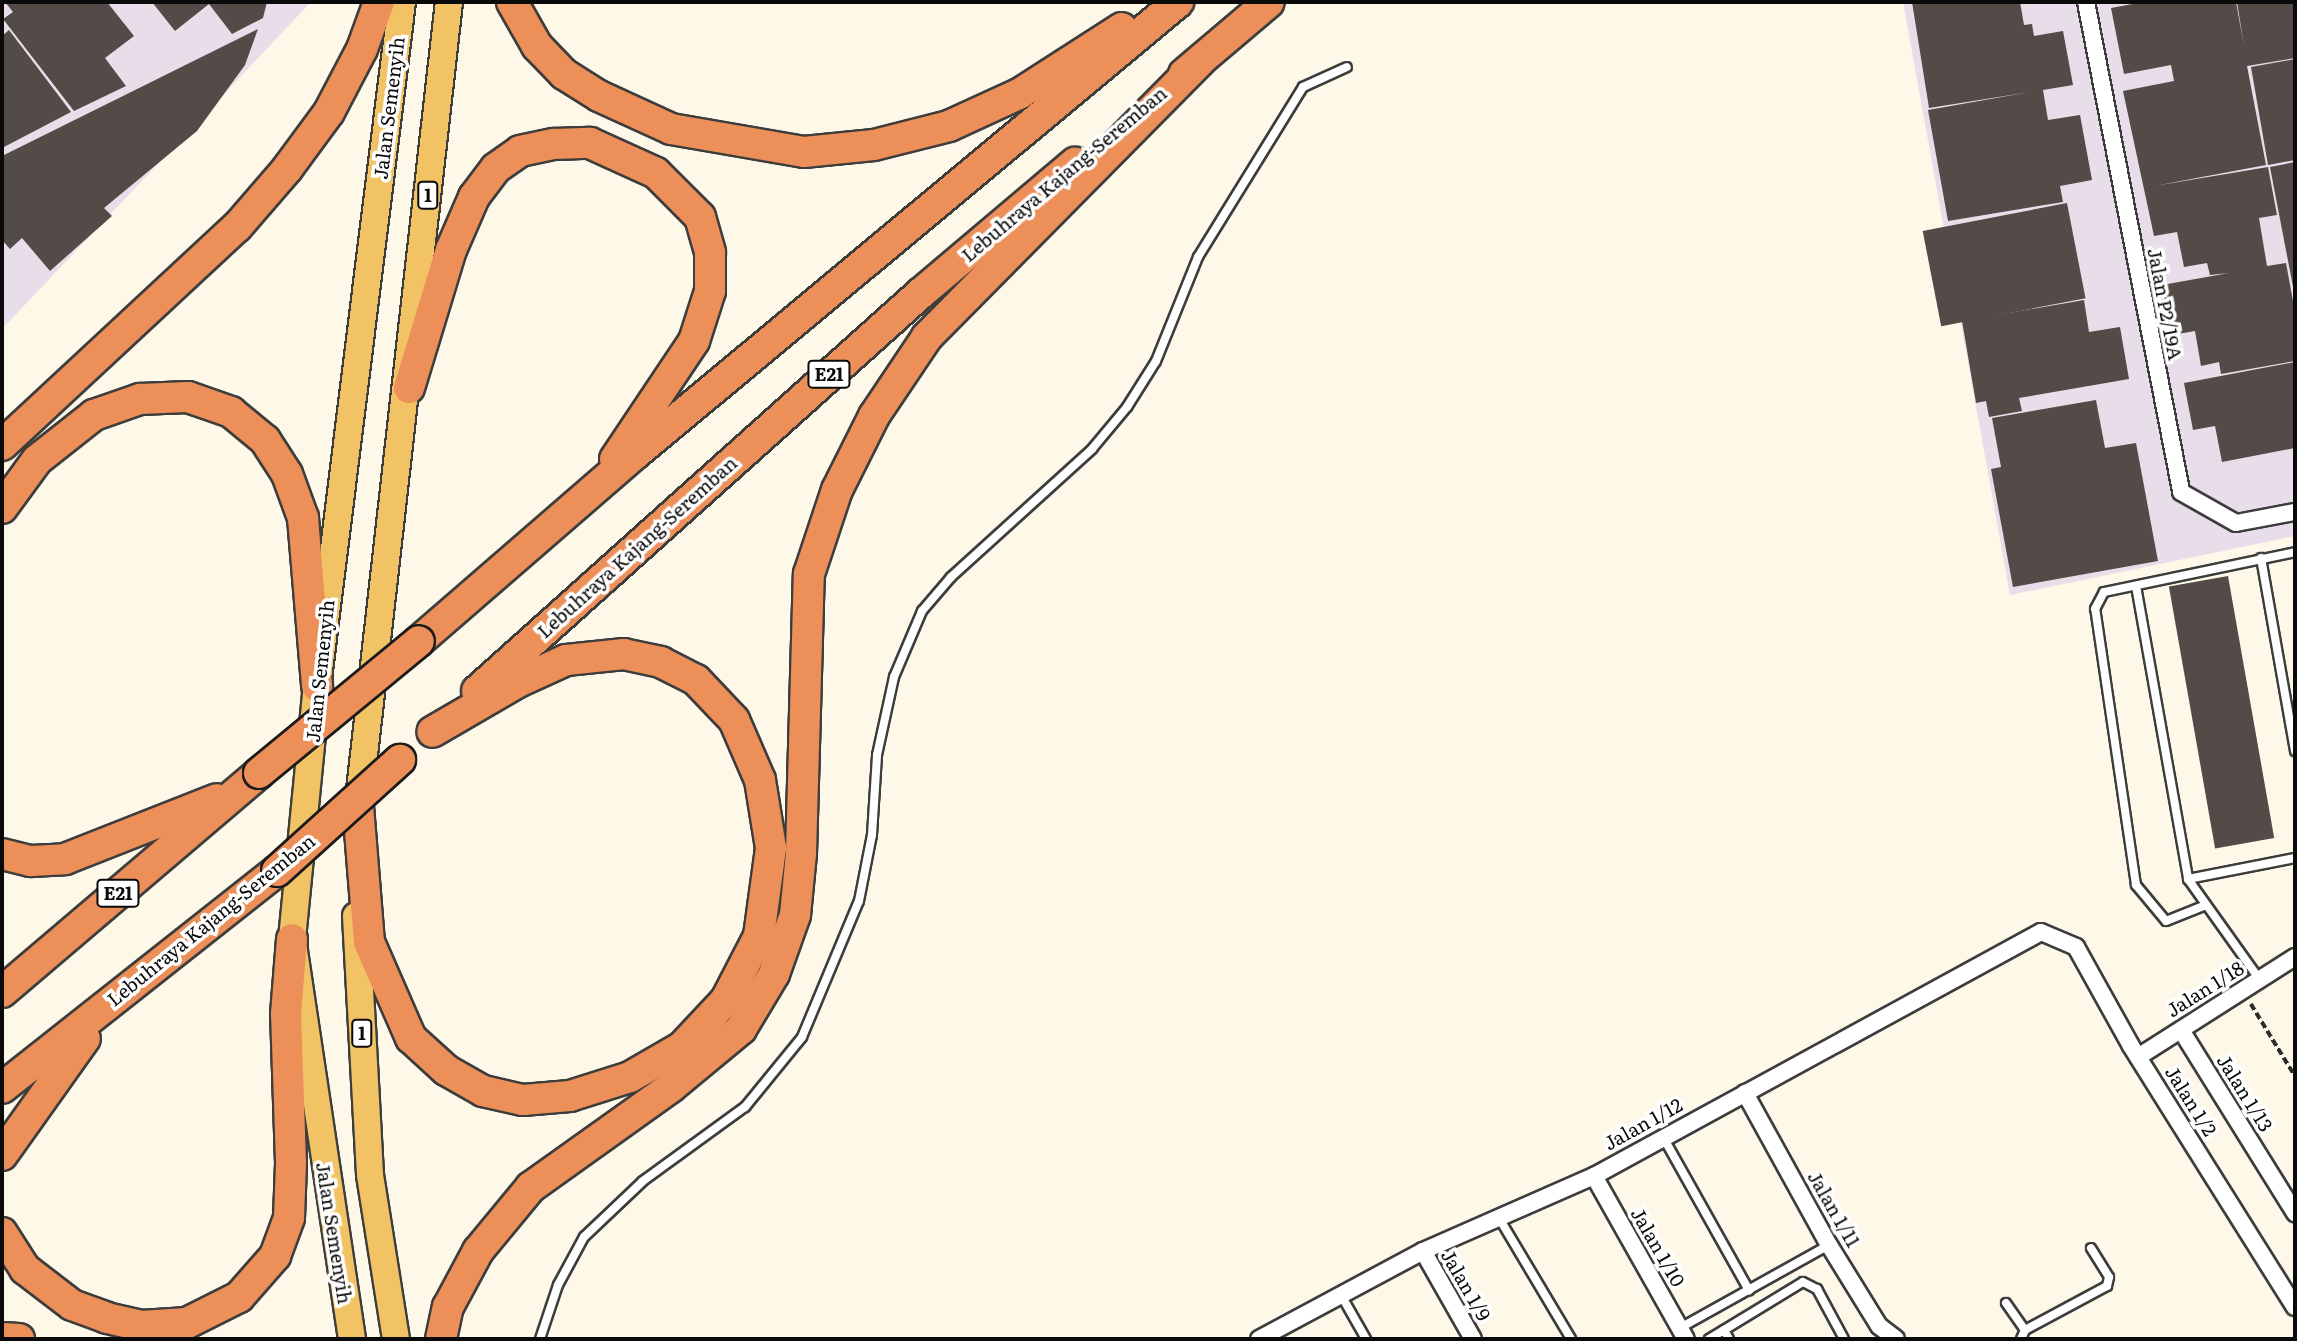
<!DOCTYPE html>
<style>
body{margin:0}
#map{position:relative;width:2297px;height:1341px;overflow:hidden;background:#fef8e9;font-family:Literata,serif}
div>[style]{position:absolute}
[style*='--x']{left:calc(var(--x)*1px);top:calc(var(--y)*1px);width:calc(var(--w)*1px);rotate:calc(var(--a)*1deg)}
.industrial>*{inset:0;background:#e7dee9}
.building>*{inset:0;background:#524b47;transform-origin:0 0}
.path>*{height:3.5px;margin-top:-1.75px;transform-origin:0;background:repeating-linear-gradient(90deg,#2c2c2c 0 7px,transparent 0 10.5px)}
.roads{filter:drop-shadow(2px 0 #3d3d3d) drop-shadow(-2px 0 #3d3d3d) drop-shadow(0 2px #3d3d3d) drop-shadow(0 -2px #3d3d3d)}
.service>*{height:8px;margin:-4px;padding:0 4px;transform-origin:4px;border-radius:4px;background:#fff}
.minor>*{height:16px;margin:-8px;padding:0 8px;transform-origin:8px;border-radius:8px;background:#fff}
.primary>*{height:26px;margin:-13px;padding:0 13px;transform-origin:13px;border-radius:13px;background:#f1c365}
.motorway>*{height:30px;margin:-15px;padding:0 15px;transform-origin:15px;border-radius:15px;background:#ed8f58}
.bridges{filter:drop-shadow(2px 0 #1b1b1b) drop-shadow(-2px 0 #1b1b1b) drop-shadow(0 2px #1b1b1b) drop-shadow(0 -2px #1b1b1b)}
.motorway-bridge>*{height:30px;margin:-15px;padding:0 15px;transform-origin:15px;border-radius:15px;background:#ed8f58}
span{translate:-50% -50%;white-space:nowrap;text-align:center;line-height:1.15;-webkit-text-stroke:7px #fff;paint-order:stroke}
.shield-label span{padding:2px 5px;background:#fff;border:2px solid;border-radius:5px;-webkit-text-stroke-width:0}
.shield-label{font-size:18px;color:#0a0a0a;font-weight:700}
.street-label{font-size:19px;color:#0a0a0a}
.frame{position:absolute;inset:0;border:4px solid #0a0a0a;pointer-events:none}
</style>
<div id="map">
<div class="industrial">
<div style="clip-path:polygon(2px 2px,311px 2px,2px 329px)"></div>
<div style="clip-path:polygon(1903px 2px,2295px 2px,2295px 536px,2010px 595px)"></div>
</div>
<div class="building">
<div style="clip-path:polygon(5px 2px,107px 2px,134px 36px,105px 58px,126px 86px,74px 111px,3px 19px,13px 12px)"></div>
<div style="clip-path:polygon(152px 2px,267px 2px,263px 18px,232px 34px,209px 4px,175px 31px)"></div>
<div style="clip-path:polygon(1912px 2px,2020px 2px,2024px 25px,2032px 24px,2034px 36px,2063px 31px,2073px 85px,2043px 90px,2048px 120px,2080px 115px,2092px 180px,2060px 186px,2063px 202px,1948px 221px,1928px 110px,2030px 92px,1929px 108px)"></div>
<div style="clip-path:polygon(2143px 2px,2236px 2px,2244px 46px,2237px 2px,2295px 2px,2295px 58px,2247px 66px,2266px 165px,2154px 186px,2268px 167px,2277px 215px,2259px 218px,2267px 266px,2286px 263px,2295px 312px,2295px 361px,2221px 374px,2219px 362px,2201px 366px,2195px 331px,2172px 335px,2162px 285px,2229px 273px,2210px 275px,2207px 263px,2184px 267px,2177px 232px,2154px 236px,2123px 91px,2174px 81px,2171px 65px,2124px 74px,2111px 8px)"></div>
<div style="clip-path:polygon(258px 29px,245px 65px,197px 131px,104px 208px,112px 216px,50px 271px,22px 238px,10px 249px,2px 240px,2px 156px)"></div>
<div style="clip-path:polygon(9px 30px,71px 112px,4px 147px,2px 36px)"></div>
<div style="clip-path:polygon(2295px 59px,2295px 160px,2268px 165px,2251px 67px)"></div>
<div style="clip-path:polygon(2295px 162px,2295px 292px,2294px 292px,2270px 167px)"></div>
<div style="left:2067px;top:203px;width:97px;height:147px;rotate:79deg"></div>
<div style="clip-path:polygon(2084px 300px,2089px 332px,2120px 327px,2129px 379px,2019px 398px,2022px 411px,1989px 417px,1986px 401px,1976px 403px,1962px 321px)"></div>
<div style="clip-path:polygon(2295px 362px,2295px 448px,2222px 462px,2215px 426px,2193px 430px,2184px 383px)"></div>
<div style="clip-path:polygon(2096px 400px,2105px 448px,2136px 443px,2158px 561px,2013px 587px,1991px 469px,2001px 467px,1992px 418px)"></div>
<div style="left:2228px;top:576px;width:266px;height:60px;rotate:80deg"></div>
</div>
<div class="path">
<div style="--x:2251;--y:1004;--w:84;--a:58.6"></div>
</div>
<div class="roads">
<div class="service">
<div style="--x:2261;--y:558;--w:196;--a:80"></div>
<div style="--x:2136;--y:586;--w:298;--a:79.9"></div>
<div style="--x:2188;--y:879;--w:124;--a:54.5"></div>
<div style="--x:2188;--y:879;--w:109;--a:-11.1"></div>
<div style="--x:2206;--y:905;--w:43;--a:158.2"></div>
<div style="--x:2166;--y:921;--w:47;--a:-129.8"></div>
<div style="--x:2136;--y:885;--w:279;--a:-98.4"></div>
<div style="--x:2095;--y:609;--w:19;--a:-62"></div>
<div style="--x:2104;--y:592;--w:195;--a:-11.8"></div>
<div style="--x:1663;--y:1137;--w:176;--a:60.7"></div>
<div style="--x:1499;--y:1218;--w:141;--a:59.2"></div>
<div style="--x:1341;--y:1295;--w:51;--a:60.4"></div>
<div style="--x:2006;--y:1303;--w:33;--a:55"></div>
<div style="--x:1680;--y:1328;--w:171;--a:-29.1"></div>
<div style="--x:540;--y:1339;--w:57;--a:-71.6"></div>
<div style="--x:558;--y:1285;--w:55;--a:-61.6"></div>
<div style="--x:584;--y:1237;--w:81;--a:-43.5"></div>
<div style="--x:643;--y:1181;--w:126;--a:-36"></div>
<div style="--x:745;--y:1107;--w:90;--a:-50.8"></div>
<div style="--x:802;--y:1037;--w:147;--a:-67.3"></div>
<div style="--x:859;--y:901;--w:67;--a:-78.9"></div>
<div style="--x:872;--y:835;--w:80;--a:-86.4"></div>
<div style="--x:877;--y:755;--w:80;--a:-77.7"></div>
<div style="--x:894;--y:677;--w:72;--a:-67"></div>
<div style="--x:922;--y:611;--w:45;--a:-49.5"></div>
<div style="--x:951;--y:577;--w:190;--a:-42.2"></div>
<div style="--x:1092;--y:449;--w:55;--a:-50.2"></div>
<div style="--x:1127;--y:407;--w:54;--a:-57.8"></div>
<div style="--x:1156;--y:361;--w:112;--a:-68"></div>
<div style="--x:1198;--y:257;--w:200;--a:-58.3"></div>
<div style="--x:1303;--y:87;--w:48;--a:-24.4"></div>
<div style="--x:1709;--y:1339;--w:17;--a:-31"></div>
<div style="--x:1729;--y:1339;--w:10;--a:-119"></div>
<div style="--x:1724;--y:1330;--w:92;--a:-31.3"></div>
<div style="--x:1803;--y:1282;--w:16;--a:27"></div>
<div style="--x:1817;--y:1289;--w:57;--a:61.6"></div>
<div style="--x:2021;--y:1339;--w:10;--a:-66"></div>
<div style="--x:2025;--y:1330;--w:93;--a:-28.2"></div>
<div style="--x:2107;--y:1286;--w:9;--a:-77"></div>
<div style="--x:2109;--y:1277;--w:34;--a:-122"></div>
</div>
<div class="minor">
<div style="--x:2086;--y:2;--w:499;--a:79"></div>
<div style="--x:2181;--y:492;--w:63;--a:29.4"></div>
<div style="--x:2236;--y:523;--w:60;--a:-10.6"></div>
<div style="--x:2181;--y:1030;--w:216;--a:58.1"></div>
<div style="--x:2138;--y:1057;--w:186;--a:-32.5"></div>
<div style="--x:1745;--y:1093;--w:174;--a:61.1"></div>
<div style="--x:1829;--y:1245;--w:95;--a:58.3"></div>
<div style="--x:1879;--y:1326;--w:21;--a:37"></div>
<div style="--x:1594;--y:1176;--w:187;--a:60.6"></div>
<div style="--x:1423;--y:1251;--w:101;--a:60.4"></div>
<div style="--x:1259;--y:1339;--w:186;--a:-28.2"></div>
<div style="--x:1423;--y:1251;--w:187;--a:-23.7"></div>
<div style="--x:1594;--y:1176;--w:509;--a:-28.63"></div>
<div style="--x:2041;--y:932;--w:38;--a:23"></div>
<div style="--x:2076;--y:947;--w:113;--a:60.9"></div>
<div style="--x:2131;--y:1046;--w:308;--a:57.9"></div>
</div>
<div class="primary">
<div style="--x:358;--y:808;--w:811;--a:-83.56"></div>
<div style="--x:356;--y:916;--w:259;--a:86.9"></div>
<div style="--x:370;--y:1175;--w:166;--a:81"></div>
<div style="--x:352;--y:1339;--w:404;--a:-98.5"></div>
<div style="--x:292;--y:939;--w:254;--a:-84.4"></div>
<div style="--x:317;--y:686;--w:689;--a:-82.92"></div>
</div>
<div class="motorway">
<div style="--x:512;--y:2;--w:51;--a:60.4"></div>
<div style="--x:537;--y:46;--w:39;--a:46"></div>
<div style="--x:564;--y:74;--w:41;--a:32.2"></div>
<div style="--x:599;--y:96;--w:79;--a:24.6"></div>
<div style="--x:671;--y:129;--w:135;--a:9.8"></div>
<div style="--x:804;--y:152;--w:70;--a:-5.7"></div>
<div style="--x:874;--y:145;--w:77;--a:-14.2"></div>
<div style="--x:949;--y:126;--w:77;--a:-24.6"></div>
<div style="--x:1019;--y:94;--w:122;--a:-32.7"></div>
<div style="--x:1184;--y:74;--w:111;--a:-40.3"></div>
<div style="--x:409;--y:388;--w:144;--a:-73.1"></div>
<div style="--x:451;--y:250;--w:58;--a:-66.5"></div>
<div style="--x:474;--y:197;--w:36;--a:-53"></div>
<div style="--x:496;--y:168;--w:29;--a:-35"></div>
<div style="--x:520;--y:151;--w:35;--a:-12"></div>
<div style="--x:554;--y:144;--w:36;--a:-2"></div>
<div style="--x:590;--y:143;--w:72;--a:24.4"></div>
<div style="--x:656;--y:173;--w:62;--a:45"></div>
<div style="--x:700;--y:217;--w:37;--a:74"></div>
<div style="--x:710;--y:253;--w:38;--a:90"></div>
<div style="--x:710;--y:291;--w:52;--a:107.7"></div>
<div style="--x:694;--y:341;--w:142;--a:123.8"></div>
<div style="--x:2;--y:445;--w:321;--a:-42.9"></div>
<div style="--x:237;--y:227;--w:77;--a:-49.2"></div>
<div style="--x:287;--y:169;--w:71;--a:-53.6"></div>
<div style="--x:329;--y:112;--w:71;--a:-62.4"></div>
<div style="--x:362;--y:49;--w:50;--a:-70.1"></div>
<div style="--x:2;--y:508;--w:59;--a:-53.9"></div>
<div style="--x:37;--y:460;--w:73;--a:-38.3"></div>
<div style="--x:94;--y:415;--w:49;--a:-19.2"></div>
<div style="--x:140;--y:399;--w:48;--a:-2.4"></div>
<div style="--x:188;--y:397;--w:46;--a:19.2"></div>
<div style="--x:231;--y:412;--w:44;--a:39.5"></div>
<div style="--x:265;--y:440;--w:40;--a:57.1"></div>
<div style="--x:287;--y:474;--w:47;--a:70"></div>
<div style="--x:303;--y:518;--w:169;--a:85.2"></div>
<div style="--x:419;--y:641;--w:286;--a:-40.9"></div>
<div style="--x:635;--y:454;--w:707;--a:-39.77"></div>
<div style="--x:477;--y:691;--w:596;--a:-41.87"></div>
<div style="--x:921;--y:293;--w:202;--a:-40.2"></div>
<div style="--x:358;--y:806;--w:136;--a:85.4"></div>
<div style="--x:369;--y:942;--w:105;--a:66.4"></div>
<div style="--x:411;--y:1038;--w:47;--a:42.4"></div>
<div style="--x:446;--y:1070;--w:43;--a:29.6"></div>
<div style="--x:483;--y:1091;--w:41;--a:12.7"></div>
<div style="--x:523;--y:1100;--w:47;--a:-4.9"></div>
<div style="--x:570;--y:1096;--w:63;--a:-17.6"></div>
<div style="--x:630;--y:1077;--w:60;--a:-30"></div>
<div style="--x:682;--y:1047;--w:64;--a:-46.9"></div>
<div style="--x:726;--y:1000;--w:72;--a:-62.7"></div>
<div style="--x:759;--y:936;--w:89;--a:-82.2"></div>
<div style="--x:771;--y:848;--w:69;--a:-99.2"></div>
<div style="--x:760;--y:780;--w:65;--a:-113.4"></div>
<div style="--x:734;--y:720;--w:55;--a:-133.5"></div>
<div style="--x:696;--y:680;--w:39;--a:-153"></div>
<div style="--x:661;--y:662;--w:38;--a:-168"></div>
<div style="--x:624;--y:654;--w:58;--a:174.1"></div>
<div style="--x:566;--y:660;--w:53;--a:155.4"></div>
<div style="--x:518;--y:682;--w:99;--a:149.8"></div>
<div style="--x:2;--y:854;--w:30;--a:14"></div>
<div style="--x:31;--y:861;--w:34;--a:-3"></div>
<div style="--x:65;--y:859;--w:163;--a:-21.5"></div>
<div style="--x:2;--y:992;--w:338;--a:-40.4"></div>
<div style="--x:2;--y:1088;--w:350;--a:-38.3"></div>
<div style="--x:2;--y:1155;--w:143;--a:-54.6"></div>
<div style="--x:2;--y:1233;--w:43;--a:57.4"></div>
<div style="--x:25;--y:1269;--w:59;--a:37.5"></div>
<div style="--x:72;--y:1305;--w:37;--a:20"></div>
<div style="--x:107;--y:1318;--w:35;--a:13"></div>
<div style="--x:141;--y:1326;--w:46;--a:-3.7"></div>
<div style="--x:187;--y:1323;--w:58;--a:-26.6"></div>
<div style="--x:239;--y:1297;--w:55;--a:-48.7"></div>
<div style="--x:275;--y:1256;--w:40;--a:-69.8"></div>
<div style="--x:289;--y:1218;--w:55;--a:-87.9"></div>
<div style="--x:291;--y:1163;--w:149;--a:-91.9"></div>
<div style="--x:286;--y:1014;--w:75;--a:-85.4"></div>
<div style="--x:2;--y:1338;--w:17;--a:3"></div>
<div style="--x:441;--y:1339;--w:33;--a:-78"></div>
<div style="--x:448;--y:1307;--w:64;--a:-61.8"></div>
<div style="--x:478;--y:1251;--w:83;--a:-50.4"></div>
<div style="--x:531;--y:1187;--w:172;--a:-35.5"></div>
<div style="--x:671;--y:1087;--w:91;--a:-39.6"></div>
<div style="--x:741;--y:1029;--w:64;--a:-59"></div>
<div style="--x:774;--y:974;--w:63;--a:-70.4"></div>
<div style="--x:795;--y:915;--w:61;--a:-84.4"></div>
<div style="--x:801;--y:854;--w:280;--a:-88.4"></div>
<div style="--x:809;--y:574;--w:89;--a:-71.6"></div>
<div style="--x:837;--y:490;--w:83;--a:-63.4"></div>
<div style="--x:874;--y:416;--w:95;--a:-56.1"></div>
<div style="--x:927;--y:337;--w:388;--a:-45.3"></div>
</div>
</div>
<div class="bridges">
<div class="motorway-bridge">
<div style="--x:259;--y:773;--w:207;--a:-39.5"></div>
<div style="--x:277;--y:871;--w:166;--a:-42.1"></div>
</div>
</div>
<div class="shield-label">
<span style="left:428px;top:195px">1</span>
<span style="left:829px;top:374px">E21</span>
<span style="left:118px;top:893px">E21</span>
<span style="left:362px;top:1033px">1</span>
</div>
<div class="street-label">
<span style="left:389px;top:108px;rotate:-83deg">Jalan Semenyih</span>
<span style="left:1064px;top:174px;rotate:-40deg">Lebuhraya Kajang-Seremban</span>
<span style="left:2165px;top:304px;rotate:79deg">Jalan P2/19A</span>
<span style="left:637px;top:547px;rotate:-42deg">Lebuhraya Kajang-Seremban</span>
<span style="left:320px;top:671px;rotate:-84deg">Jalan Semenyih</span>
<span style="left:211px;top:920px;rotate:-39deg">Lebuhraya Kajang-Seremban</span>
<span style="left:2205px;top:989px;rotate:-32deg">Jalan 1/18</span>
<span style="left:2245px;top:1093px;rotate:58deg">Jalan 1/13</span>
<span style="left:2191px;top:1101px;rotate:58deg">Jalan 1/2</span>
<span style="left:1643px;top:1124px;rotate:-29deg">Jalan 1/12</span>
<span style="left:1834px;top:1209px;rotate:60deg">Jalan 1/11</span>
<span style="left:334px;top:1233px;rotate:81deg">Jalan Semenyih</span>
<span style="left:1658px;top:1247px;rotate:60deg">Jalan 1/10</span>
<span style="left:1466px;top:1285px;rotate:60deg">Jalan 1/9</span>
</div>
<div class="frame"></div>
</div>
